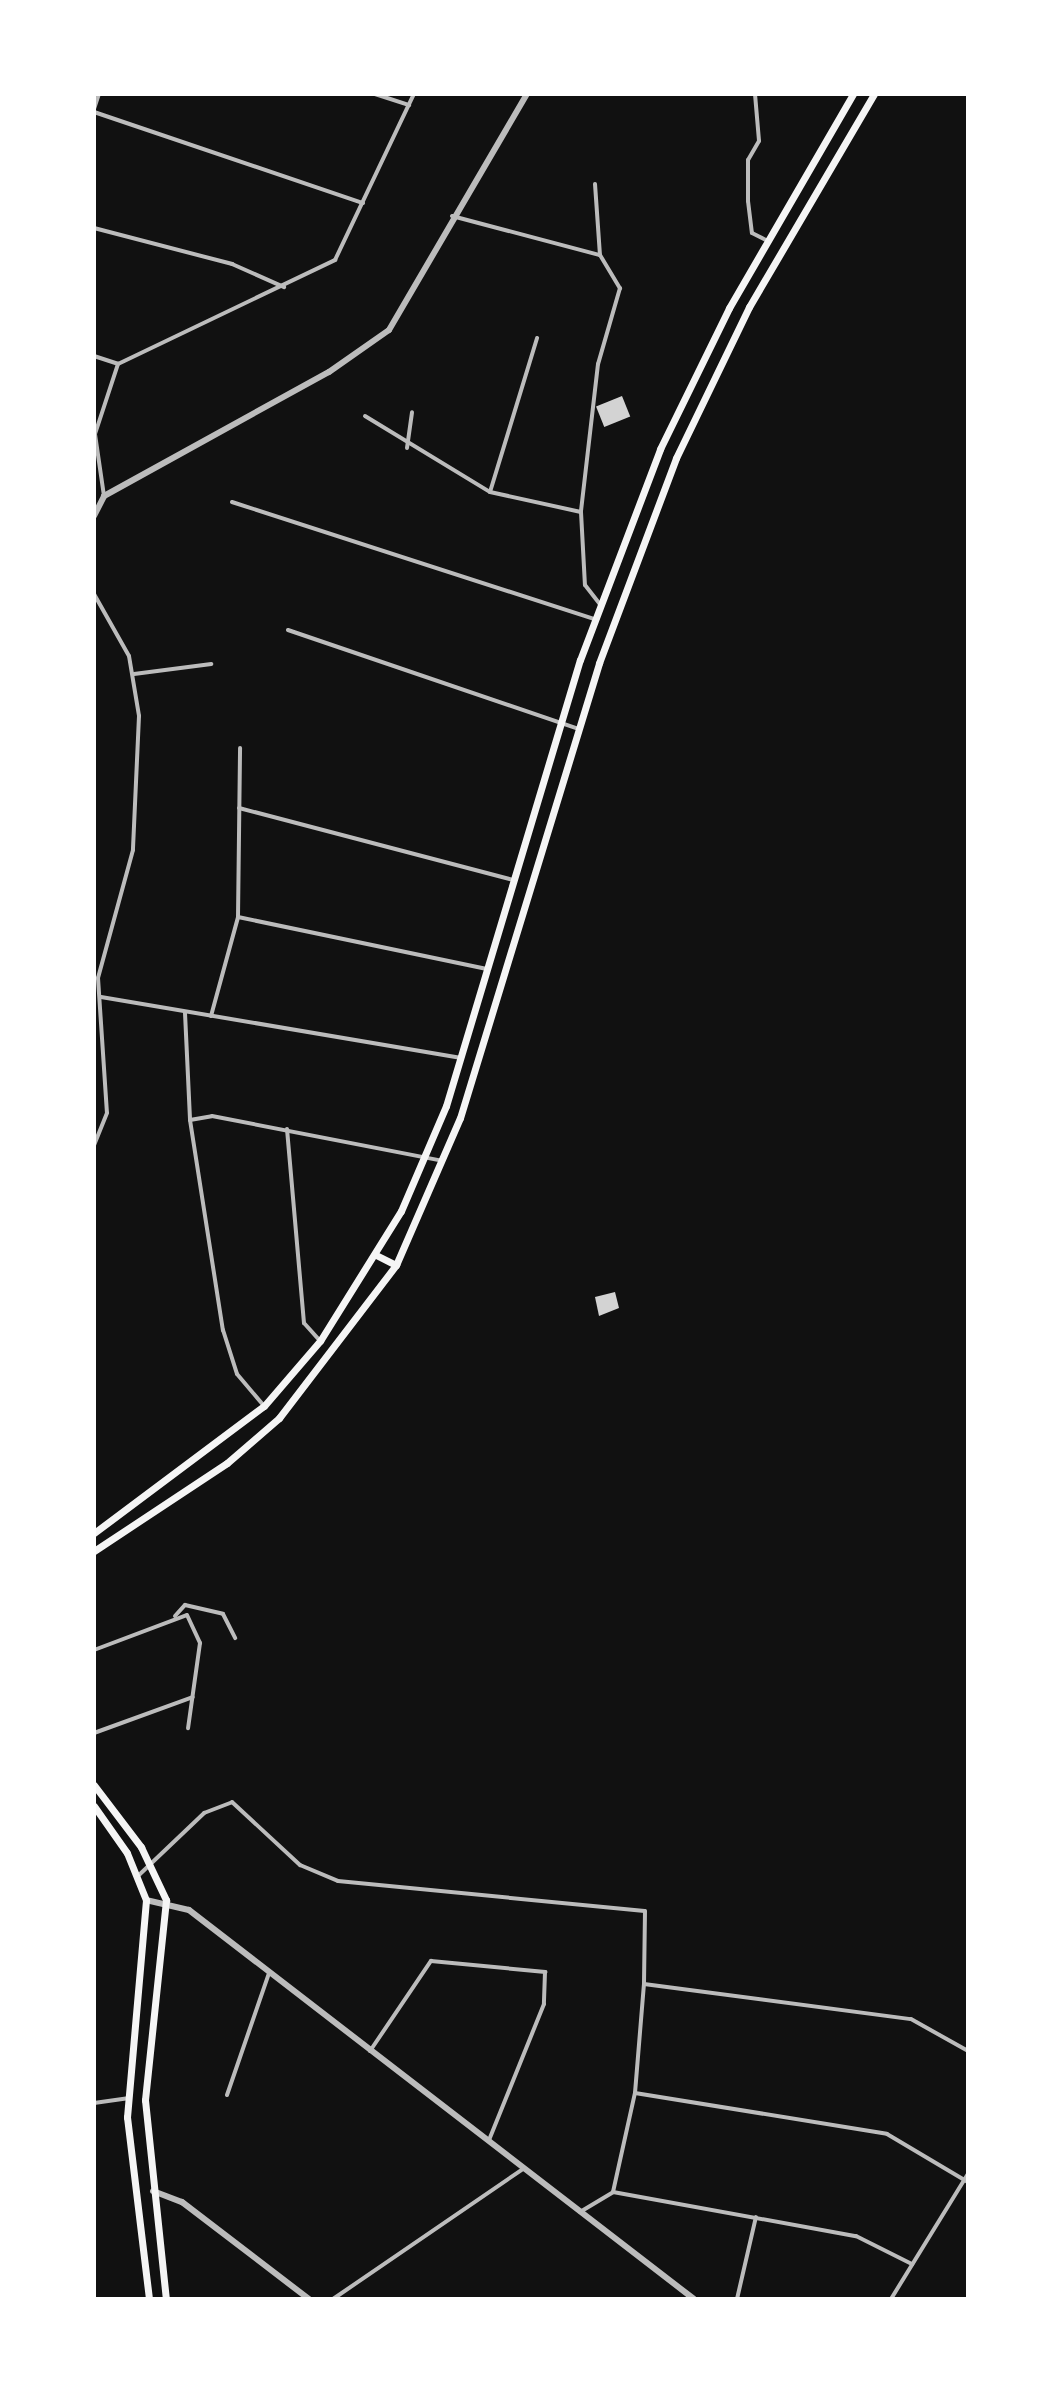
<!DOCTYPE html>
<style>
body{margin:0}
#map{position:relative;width:1062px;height:2393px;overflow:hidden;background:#111;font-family:Karla,sans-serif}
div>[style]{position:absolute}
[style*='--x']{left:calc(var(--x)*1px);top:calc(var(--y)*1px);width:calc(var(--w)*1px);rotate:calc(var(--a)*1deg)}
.building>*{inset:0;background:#d3d3d3;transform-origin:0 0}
.minor>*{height:4px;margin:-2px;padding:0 2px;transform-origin:2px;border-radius:2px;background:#bcbcbc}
.tertiary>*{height:6px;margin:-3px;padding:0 3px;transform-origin:3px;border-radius:3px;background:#bcbcbc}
.trunk>*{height:7px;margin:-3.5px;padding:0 3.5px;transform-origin:3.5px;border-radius:3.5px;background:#f5f5f5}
span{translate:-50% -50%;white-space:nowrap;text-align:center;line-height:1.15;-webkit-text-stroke:6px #fff;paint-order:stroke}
.frame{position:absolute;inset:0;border:96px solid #fff;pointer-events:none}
</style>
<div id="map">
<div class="building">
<div style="left:622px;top:396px;width:22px;height:28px;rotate:68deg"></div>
<div style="clip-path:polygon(615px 1292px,619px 1308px,599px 1316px,595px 1297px)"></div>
</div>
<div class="minor">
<div style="--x:375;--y:94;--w:36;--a:18"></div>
<div style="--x:755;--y:94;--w:47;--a:85.1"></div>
<div style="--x:759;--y:141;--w:22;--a:120"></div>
<div style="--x:748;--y:160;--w:41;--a:90"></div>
<div style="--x:748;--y:201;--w:32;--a:83"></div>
<div style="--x:752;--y:233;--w:16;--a:27"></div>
<div style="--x:94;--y:109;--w:16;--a:-72"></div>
<div style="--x:94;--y:112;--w:284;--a:18.7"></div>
<div style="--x:595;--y:184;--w:71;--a:86"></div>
<div style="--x:600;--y:255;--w:39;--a:59"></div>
<div style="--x:620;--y:288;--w:79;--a:106.1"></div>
<div style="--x:598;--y:364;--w:149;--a:96.6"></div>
<div style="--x:581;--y:512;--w:73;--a:86.9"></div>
<div style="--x:585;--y:585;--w:24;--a:52"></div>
<div style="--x:452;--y:216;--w:153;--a:14.8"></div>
<div style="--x:94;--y:228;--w:143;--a:14.6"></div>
<div style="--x:232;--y:264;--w:57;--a:23.9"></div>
<div style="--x:94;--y:356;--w:25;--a:18"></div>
<div style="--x:365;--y:416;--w:146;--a:31.3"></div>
<div style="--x:490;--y:492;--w:93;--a:12.4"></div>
<div style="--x:407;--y:448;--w:36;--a:-82"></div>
<div style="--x:490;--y:492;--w:161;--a:-73"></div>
<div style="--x:104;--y:496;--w:63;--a:-98.3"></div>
<div style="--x:95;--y:434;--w:74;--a:-71.8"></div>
<div style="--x:118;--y:364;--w:241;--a:-25.6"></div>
<div style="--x:335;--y:260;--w:184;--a:-64.6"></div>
<div style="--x:232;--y:502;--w:381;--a:17.9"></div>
<div style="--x:94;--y:594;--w:71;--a:60.6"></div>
<div style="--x:129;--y:656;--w:61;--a:80.5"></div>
<div style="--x:139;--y:716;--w:134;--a:92.6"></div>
<div style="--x:133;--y:850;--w:133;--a:105.3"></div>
<div style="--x:98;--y:978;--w:135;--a:86.2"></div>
<div style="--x:107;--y:1113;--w:35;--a:112"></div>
<div style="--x:288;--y:630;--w:306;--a:18.8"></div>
<div style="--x:134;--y:674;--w:78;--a:-7.4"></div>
<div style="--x:239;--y:808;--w:284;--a:14.7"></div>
<div style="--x:238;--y:917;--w:253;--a:11.8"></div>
<div style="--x:101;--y:997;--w:364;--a:9.6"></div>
<div style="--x:185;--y:1013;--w:107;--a:87.3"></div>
<div style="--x:190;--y:1120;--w:213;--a:81.1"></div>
<div style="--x:223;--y:1330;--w:46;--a:72.3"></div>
<div style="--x:237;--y:1374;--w:42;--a:49.8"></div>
<div style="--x:211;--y:1016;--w:103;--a:-74.7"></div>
<div style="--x:238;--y:917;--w:169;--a:-89.3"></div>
<div style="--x:190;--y:1120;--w:22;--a:-10"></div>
<div style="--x:212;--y:1116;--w:235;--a:11"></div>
<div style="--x:287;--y:1129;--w:195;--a:85"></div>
<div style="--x:304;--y:1323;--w:24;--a:48"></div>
<div style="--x:175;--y:1616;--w:15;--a:-48"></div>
<div style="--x:185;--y:1605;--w:39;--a:13"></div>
<div style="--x:223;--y:1614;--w:27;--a:63"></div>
<div style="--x:94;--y:1650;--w:99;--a:-20.6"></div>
<div style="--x:187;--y:1615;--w:31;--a:65"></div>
<div style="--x:200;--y:1643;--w:86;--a:98"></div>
<div style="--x:94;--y:1733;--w:105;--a:-20"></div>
<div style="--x:139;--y:1875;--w:90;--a:-43.6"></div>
<div style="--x:204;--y:1813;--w:30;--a:-21"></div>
<div style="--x:232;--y:1802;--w:93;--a:42.8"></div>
<div style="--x:300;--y:1865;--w:41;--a:22.8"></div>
<div style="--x:338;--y:1881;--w:308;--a:5.6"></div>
<div style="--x:645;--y:1911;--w:73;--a:90.8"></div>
<div style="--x:370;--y:2051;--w:109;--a:-55.9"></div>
<div style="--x:431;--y:1961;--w:115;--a:5.5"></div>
<div style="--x:545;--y:1972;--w:32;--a:92"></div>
<div style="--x:544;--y:2004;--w:147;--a:112"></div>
<div style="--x:635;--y:2093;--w:255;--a:9.2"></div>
<div style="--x:887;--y:2134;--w:94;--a:30.7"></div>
<div style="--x:227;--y:2095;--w:129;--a:-71"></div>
<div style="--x:94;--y:2103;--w:34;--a:-8"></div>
<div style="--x:613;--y:2192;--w:247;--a:10.3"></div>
<div style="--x:856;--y:2236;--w:63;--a:26.6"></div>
<div style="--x:580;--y:2212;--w:39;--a:-31"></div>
<div style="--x:613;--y:2192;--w:101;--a:-77.5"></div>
<div style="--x:635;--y:2093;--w:109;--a:-85.3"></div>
<div style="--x:644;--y:1984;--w:269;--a:7.5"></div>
<div style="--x:911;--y:2019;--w:65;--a:29.3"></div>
<div style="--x:333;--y:2299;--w:230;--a:-34.4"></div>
<div style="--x:737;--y:2299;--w:84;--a:-77"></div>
<div style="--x:891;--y:2299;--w:147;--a:-58.4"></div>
</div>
<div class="tertiary">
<div style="--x:94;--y:516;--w:22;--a:-63"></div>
<div style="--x:104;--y:496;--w:257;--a:-28.9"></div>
<div style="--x:329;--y:372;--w:73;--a:-35"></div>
<div style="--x:389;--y:330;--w:273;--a:-59.7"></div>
<div style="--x:146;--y:1900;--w:44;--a:13.1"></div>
<div style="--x:189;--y:1910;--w:637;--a:37.61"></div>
<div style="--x:153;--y:2191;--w:31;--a:21"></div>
<div style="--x:182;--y:2202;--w:160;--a:37.4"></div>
</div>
<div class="trunk">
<div style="--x:376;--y:1255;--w:22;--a:27"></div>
<div style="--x:94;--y:1533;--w:212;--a:-36.8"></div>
<div style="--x:264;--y:1406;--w:86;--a:-49.3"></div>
<div style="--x:320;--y:1341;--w:153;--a:-58.1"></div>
<div style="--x:401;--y:1211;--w:114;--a:-66.8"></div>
<div style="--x:446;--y:1106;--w:466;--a:-73.3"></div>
<div style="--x:580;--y:660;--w:226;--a:-69.2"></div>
<div style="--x:660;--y:449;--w:157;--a:-63.9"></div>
<div style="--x:729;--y:308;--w:247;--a:-59.9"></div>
<div style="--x:94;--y:1551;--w:159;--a:-33.5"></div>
<div style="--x:227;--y:1463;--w:69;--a:-40.9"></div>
<div style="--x:279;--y:1418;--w:193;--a:-52.6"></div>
<div style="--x:396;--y:1265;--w:160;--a:-66.5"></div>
<div style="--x:460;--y:1118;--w:476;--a:-73"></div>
<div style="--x:599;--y:663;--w:219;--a:-69.4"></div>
<div style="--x:676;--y:458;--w:168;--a:-64.2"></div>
<div style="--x:749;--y:307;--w:247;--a:-59.6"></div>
<div style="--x:94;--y:1785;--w:78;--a:52.8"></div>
<div style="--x:141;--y:1847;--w:59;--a:64.7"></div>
<div style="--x:166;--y:1900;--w:201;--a:96"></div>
<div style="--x:145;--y:2100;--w:200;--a:84"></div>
<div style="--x:94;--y:1806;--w:57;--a:54.9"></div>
<div style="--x:127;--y:1853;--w:51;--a:68"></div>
<div style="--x:146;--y:1900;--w:218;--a:95"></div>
<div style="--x:127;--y:2117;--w:183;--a:83.1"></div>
</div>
<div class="frame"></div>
</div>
